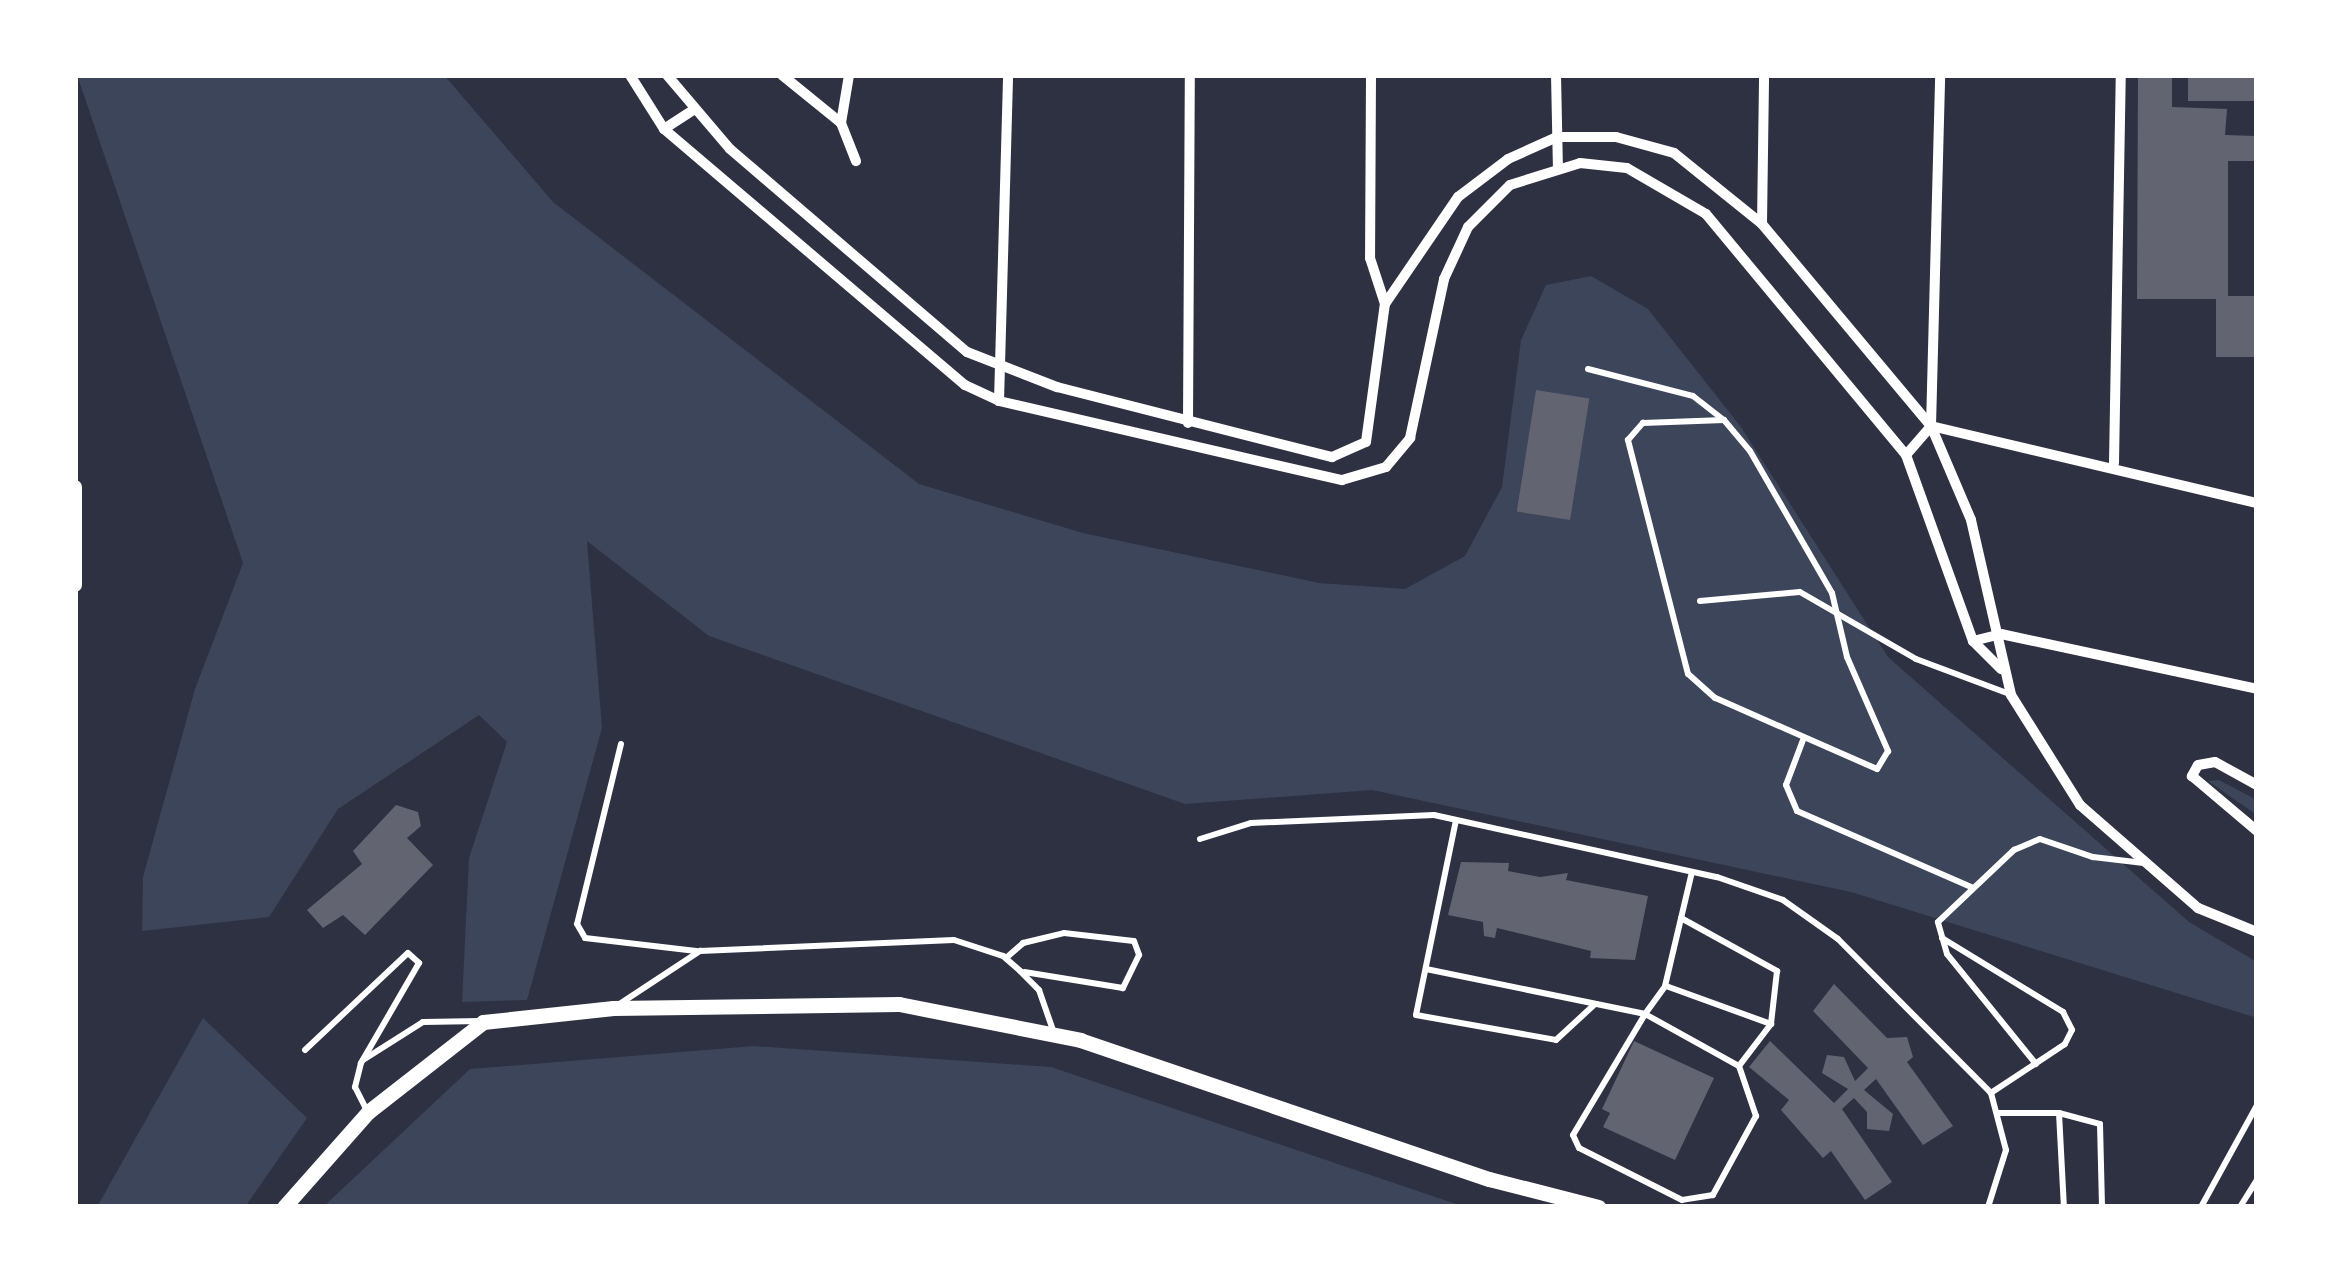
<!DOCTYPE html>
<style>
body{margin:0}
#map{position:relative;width:2332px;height:1282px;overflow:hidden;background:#2d3142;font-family:"Work Sans",sans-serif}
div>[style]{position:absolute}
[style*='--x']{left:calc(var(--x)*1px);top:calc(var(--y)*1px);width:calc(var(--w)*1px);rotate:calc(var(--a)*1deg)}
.green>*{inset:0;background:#3c4559}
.building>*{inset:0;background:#626471;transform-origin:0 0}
.service>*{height:6px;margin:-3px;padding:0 3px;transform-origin:3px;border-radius:3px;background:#fff}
.minor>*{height:10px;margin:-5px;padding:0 5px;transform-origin:5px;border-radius:5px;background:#fff}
.tertiary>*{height:14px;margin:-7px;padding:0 7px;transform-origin:7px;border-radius:7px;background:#fff}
.secondary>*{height:15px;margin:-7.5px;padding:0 7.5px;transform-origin:7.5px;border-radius:7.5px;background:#fff}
span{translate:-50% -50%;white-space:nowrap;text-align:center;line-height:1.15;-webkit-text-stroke:9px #fff;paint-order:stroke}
.frame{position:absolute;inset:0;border:78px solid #fff;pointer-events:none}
</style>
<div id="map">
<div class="green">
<div style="clip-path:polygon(77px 75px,444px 75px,553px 202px,919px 484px,1083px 533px,1319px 583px,1405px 589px,1465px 556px,1502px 487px,1521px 340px,1546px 285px,1591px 276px,1648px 309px,1741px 427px,1888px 657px,2189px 922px,2257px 962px,2257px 1018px,1851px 892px,1372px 790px,1185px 804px,709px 636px,587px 541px,602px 728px,527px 1000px,462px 1002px,469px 858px,507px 742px,479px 715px,338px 809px,269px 917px,142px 931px,143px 877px,195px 689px,243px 563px)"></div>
<div style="clip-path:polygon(2219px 780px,2257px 800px,2257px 815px,2208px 781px)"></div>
<div style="clip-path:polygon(203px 1018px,307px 1118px,245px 1207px,97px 1207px)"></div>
<div style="clip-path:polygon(754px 1046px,1051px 1067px,1465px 1207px,323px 1207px,470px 1069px)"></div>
</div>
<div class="building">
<div style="clip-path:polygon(2138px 75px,2172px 75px,2172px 107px,2227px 109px,2225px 135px,2257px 136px,2257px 161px,2228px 161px,2228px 296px,2257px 296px,2257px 357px,2216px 357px,2216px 299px,2137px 299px)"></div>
<div style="left:2188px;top:75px;width:69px;height:26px"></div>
<div style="left:1536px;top:390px;width:54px;height:123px;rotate:9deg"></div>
<div style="clip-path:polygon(396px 805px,418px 812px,421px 826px,407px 838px,433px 865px,365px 935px,343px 915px,323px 928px,307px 910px,362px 864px,353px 851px)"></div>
<div style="clip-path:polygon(1461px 862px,1509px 863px,1508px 871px,1540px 877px,1568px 873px,1566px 880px,1648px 896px,1635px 960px,1590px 958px,1591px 951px,1497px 928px,1495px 938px,1484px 936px,1483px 922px,1448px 915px)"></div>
<div style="clip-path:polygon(1834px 984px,1887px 1038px,1907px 1037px,1913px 1057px,1907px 1062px,1953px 1126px,1923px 1145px,1876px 1079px,1864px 1090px,1893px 1114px,1889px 1131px,1867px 1129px,1867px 1112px,1854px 1098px,1842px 1109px,1892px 1182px,1865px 1200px,1831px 1151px,1823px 1158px,1781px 1110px,1789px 1100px,1749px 1067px,1770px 1041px,1834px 1103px,1848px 1089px,1822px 1073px,1827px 1055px,1844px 1057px,1855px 1081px,1868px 1068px,1813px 1011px)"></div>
<div style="clip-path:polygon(1634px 1041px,1714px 1078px,1675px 1160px,1603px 1127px,1610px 1113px,1602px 1109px)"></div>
</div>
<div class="service">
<div style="--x:1588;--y:369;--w:108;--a:14.4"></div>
<div style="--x:1693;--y:396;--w:39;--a:38"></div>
<div style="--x:1724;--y:420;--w:40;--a:50"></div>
<div style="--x:1750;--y:451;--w:164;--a:60"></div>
<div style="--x:1832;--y:593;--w:66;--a:76.8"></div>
<div style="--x:1847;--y:657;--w:103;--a:66.4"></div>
<div style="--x:1888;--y:751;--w:21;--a:121"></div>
<div style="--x:1877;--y:769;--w:177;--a:-156.3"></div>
<div style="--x:1715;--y:698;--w:36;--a:-138"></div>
<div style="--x:1688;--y:674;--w:242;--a:-104.4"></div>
<div style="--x:1628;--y:440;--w:23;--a:-49"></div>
<div style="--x:1643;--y:423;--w:81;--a:-2.1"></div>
<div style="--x:1700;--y:601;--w:100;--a:-5.1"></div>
<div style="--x:1800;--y:592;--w:134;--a:30"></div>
<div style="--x:1916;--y:659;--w:97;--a:20.5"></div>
<div style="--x:1803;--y:740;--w:48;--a:110.7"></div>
<div style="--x:1786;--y:785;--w:28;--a:67"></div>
<div style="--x:1797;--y:811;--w:190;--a:23.6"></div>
<div style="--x:621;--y:744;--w:185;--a:103.7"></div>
<div style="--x:577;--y:924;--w:16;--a:60"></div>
<div style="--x:585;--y:938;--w:112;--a:6.7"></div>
<div style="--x:1456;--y:820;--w:199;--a:101.6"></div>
<div style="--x:1416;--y:1015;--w:142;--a:10.1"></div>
<div style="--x:1556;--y:1040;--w:53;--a:-42.7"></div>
<div style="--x:1200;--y:839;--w:53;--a:-17.4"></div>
<div style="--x:1251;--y:823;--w:183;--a:-2.5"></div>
<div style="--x:1434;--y:815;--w:290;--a:12.4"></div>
<div style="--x:1717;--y:877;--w:70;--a:19.2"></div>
<div style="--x:1783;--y:900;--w:67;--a:35.3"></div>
<div style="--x:1838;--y:939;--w:217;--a:45.2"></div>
<div style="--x:1991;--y:1093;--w:59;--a:75.3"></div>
<div style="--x:2006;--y:1150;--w:60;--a:107.5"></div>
<div style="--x:1681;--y:918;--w:110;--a:28.9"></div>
<div style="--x:1777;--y:971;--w:53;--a:96.5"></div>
<div style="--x:1942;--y:938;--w:142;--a:31.4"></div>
<div style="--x:2063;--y:1012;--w:20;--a:63"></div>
<div style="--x:2072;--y:1030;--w:16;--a:117"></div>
<div style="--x:2065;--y:1044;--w:89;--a:146.5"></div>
<div style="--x:1006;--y:958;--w:23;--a:-41"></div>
<div style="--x:1023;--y:943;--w:42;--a:-13.7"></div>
<div style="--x:1064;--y:933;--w:70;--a:6.5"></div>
<div style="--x:1134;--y:941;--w:15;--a:70"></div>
<div style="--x:1139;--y:955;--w:37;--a:116"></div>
<div style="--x:1123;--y:988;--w:100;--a:-170.8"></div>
<div style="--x:1426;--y:969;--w:224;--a:11.6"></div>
<div style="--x:1645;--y:1014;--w:107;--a:29"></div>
<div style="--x:1739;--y:1066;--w:53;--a:71.2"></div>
<div style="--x:1756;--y:1116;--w:90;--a:118.6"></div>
<div style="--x:1713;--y:1195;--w:31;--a:171"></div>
<div style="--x:1682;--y:1200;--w:115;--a:-153.2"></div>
<div style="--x:1579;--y:1148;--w:14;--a:-115"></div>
<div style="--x:1573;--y:1135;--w:141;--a:-59.2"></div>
<div style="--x:1645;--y:1014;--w:34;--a:-54"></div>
<div style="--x:1665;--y:986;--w:117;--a:-76.7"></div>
<div style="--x:1666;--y:986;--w:112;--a:19.9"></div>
<div style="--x:1771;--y:1024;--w:53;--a:127.3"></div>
<div style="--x:621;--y:1003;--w:95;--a:-33.4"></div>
<div style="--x:700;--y:951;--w:254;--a:-2.5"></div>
<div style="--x:954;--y:940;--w:52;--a:18.1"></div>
<div style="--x:1003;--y:956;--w:23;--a:41"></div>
<div style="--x:1020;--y:971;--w:27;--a:45"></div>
<div style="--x:1039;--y:990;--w:46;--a:70.8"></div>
<div style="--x:305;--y:1050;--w:141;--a:-43.3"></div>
<div style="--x:408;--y:953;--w:15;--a:42"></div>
<div style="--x:419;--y:963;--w:116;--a:120.1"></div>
<div style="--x:361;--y:1063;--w:25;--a:104"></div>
<div style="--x:355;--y:1087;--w:25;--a:63"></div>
<div style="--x:363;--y:1060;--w:71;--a:-32.3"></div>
<div style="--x:423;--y:1022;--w:58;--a:-1"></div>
<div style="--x:2036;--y:1064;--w:141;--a:-129"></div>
<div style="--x:1947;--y:954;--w:33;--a:-106"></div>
<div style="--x:1938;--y:922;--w:105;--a:-43.5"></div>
<div style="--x:2014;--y:850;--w:28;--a:-23"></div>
<div style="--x:2040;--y:839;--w:56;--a:18.8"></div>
<div style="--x:2093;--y:857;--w:51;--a:6.7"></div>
<div style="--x:1999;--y:1113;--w:60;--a:0"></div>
<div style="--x:2059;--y:1113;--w:42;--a:15"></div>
<div style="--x:2100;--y:1124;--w:83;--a:88.6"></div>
<div style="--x:2059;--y:1113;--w:94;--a:87"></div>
<div style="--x:2201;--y:1207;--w:116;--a:-61.2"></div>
<div style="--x:2240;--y:1207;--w:32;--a:-58"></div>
</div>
<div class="minor">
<div style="--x:630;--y:75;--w:64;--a:57.8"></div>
<div style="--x:664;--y:129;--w:395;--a:40.4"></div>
<div style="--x:965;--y:385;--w:38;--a:25"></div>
<div style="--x:999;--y:401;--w:352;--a:13"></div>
<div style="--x:1342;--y:480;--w:46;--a:-16.5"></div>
<div style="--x:1386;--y:467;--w:38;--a:-50"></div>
<div style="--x:1410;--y:438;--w:163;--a:-77.9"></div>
<div style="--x:1444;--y:279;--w:57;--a:-65.2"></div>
<div style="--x:1468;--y:227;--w:59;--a:-45"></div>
<div style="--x:1510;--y:185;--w:73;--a:-17.4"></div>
<div style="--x:1580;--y:163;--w:47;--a:6.1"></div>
<div style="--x:1627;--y:168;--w:91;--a:30.2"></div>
<div style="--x:1706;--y:214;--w:313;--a:50.3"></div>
<div style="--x:1906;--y:455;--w:198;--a:70.2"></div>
<div style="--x:1973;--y:641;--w:40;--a:45"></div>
<div style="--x:667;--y:75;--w:97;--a:49.6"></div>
<div style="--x:730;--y:149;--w:312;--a:40.6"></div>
<div style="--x:967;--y:352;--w:97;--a:21.3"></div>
<div style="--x:1057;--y:387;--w:284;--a:14.3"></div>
<div style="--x:1332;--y:457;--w:37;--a:-24"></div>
<div style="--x:1366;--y:442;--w:139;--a:-82.2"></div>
<div style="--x:1385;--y:304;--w:130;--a:-55.7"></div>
<div style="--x:1458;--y:197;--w:63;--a:-37.2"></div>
<div style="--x:1508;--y:159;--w:54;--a:-24.2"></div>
<div style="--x:1557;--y:137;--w:59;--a:0"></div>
<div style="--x:1616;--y:137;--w:60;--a:15.4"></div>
<div style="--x:1674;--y:153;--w:113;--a:38.9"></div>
<div style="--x:1762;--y:224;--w:263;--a:50.1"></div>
<div style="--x:1931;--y:426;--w:102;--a:66.9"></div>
<div style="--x:1971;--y:520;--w:180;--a:77.1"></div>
<div style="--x:2011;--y:695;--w:130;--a:57.9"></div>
<div style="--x:2080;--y:805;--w:157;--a:41.1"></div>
<div style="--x:2198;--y:908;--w:64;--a:22.1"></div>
<div style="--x:782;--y:75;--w:76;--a:39.1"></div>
<div style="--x:841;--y:123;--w:41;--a:68.5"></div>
<div style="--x:1371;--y:75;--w:183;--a:90.3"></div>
<div style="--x:1370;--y:258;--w:48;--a:71.9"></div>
<div style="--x:1556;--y:75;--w:93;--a:88.8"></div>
<div style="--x:841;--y:123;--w:49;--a:-80.5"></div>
<div style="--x:664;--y:129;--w:33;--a:-33"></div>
<div style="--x:1762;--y:224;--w:149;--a:-89.2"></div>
<div style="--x:999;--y:401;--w:326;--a:-88.4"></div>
<div style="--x:1188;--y:423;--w:348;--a:-89.7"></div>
<div style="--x:1931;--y:426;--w:351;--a:-88.5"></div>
<div style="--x:1906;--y:455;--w:38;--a:-49"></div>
<div style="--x:1931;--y:426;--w:335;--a:13.3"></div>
<div style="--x:2114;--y:463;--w:388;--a:-89"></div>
<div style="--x:1973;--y:641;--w:29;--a:-14"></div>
<div style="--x:2001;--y:634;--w:262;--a:12.1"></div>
<div style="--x:2257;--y:785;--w:48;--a:-151.3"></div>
<div style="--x:2215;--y:762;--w:17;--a:170"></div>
<div style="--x:2198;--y:765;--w:13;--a:119"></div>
<div style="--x:2192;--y:776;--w:85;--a:40.2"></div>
</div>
<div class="tertiary">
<div style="--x:75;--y:487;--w:98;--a:90"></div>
</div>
<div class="secondary">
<div style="--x:284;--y:1207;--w:127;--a:-48.5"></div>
<div style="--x:368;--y:1112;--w:146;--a:-38"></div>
<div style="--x:483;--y:1022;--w:131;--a:-6.1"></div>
<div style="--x:613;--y:1008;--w:286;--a:-0.8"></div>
<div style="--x:899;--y:1004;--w:185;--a:11.2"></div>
<div style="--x:1080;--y:1040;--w:432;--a:18.8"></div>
<div style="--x:1489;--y:1179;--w:113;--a:14.4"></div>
</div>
<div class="frame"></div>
</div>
